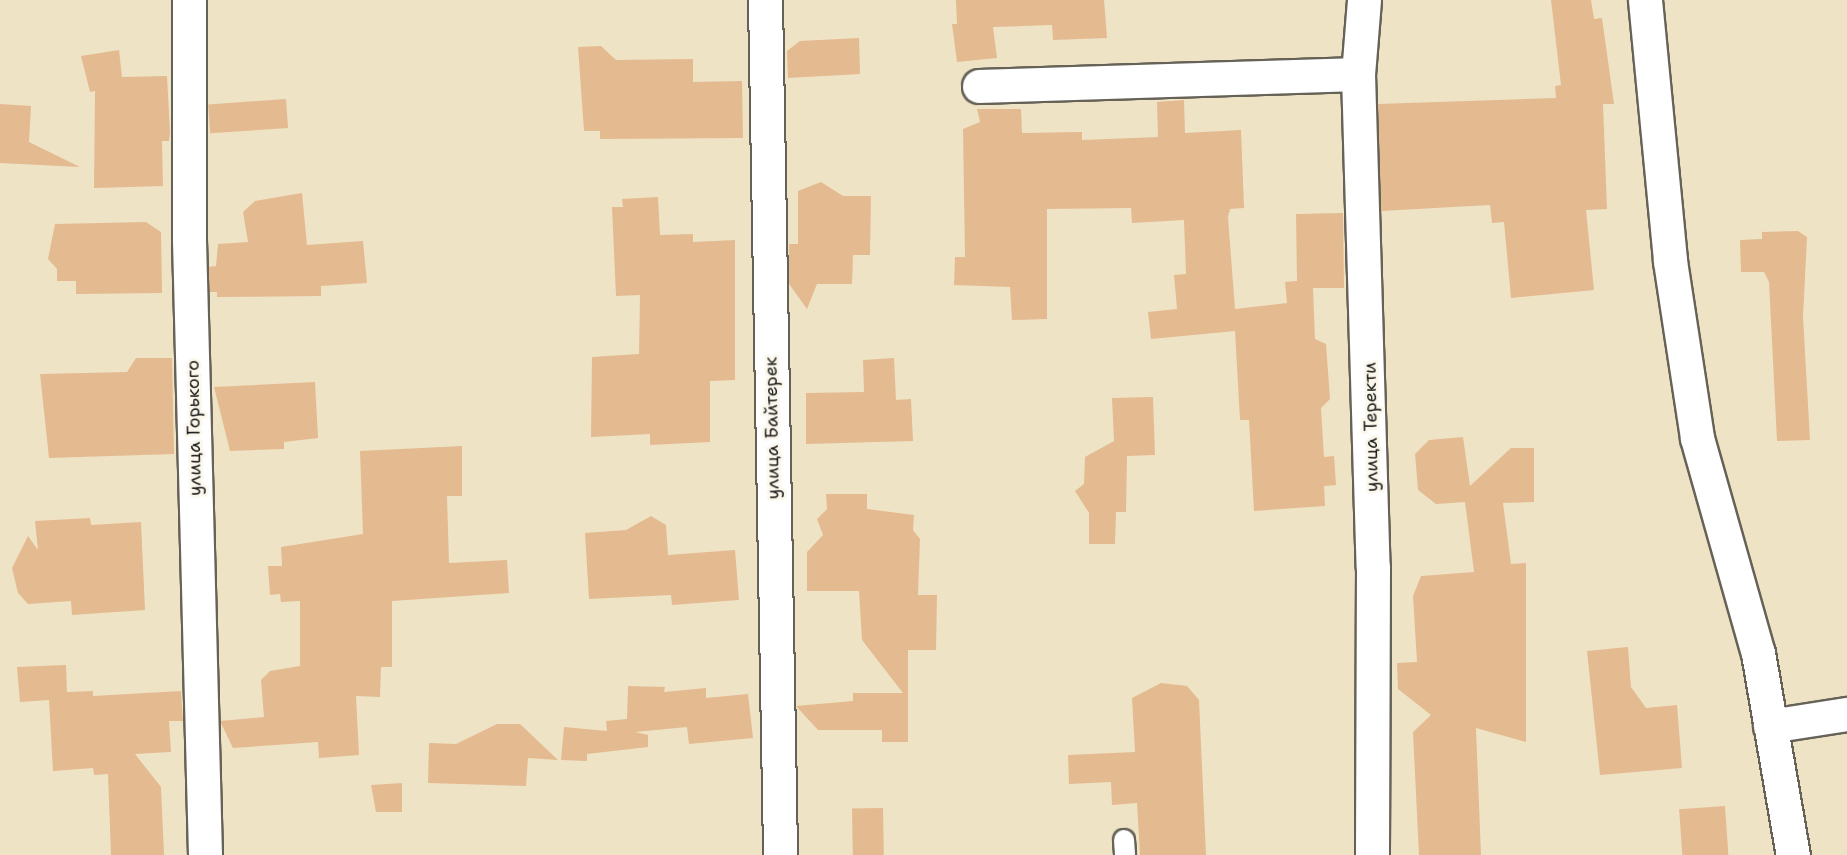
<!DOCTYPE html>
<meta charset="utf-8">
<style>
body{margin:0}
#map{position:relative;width:1847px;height:855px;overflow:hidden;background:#efe3c5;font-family:"Shantell Sans",sans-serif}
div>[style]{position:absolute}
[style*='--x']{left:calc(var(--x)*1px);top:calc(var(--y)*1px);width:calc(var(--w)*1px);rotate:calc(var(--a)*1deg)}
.building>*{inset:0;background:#e4ba91;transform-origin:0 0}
.roads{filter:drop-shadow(2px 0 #666257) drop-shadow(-2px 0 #666257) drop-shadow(0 2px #666257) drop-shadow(0 -2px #666257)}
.service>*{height:20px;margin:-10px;padding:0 10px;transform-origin:10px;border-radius:10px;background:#fff}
.minor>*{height:33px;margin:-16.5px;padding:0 16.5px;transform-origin:16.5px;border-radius:16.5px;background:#fff}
.secondary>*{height:33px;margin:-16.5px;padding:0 16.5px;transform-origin:16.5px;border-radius:16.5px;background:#fff}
span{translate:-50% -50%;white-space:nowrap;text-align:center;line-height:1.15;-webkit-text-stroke:6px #fbf7ec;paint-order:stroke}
.street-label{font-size:18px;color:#1c1c1c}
</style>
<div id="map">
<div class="building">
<div style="clip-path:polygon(956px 0,1104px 0,1107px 38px,1053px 40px,1052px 25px,993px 27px,997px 58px,957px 62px,952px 24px,957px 24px)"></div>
<div style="clip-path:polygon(1551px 0,1591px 0,1594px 19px,1602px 18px,1614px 104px,1603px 104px,1607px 209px,1586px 210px,1594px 290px,1511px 298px,1504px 222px,1492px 223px,1490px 205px,1381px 211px,1378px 104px,1556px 98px,1555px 86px,1561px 85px)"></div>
<div style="clip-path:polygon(859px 38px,860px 74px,788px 78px,787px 51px,800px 41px)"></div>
<div style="clip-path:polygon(601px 46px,616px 60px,693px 59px,693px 82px,742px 81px,743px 138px,600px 139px,600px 131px,584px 131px,578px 47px)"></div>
<div style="clip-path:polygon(119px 50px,122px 77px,167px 76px,170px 133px,169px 141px,162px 141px,163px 186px,94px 188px,95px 91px,90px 92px,81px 56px)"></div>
<div style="left:286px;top:99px;width:29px;height:78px;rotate:86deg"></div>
<div style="clip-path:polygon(1184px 100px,1185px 133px,1241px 130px,1244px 208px,1230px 209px,1228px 217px,1235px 309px,1287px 303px,1285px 282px,1297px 281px,1296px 214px,1343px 213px,1344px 288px,1313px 288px,1315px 339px,1326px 344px,1330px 399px,1321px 408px,1324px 457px,1334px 456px,1336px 485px,1324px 486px,1325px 506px,1254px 511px,1249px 420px,1240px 420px,1235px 331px,1151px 339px,1148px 312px,1177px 309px,1174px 275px,1186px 274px,1184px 220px,1132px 223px,1131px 208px,1047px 209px,1047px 319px,1012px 320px,1010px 287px,954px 285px,955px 257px,965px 257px,963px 129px,980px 122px,977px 109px,1021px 109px,1022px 133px,1082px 132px,1082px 140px,1158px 137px,1157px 102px)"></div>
<div style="clip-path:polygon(0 104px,31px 106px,29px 142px,80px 167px,0 163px)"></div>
<div style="clip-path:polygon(821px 182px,843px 196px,871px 196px,870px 255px,853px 255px,852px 284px,817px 284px,807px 309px,789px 284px,789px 244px,798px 244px,798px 191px)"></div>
<div style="clip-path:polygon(302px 193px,307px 245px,363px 241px,367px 283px,321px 286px,321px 296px,217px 297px,217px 292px,209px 292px,208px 267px,216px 266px,218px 244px,248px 242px,243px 212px,255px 201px)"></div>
<div style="clip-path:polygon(658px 197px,660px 235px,693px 234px,693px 242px,735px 240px,735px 380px,710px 381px,710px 442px,650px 445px,650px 434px,591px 437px,592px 357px,639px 354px,640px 295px,616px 296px,612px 207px,623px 207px,622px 199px)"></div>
<div style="clip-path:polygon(146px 222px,161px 232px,162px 293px,76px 294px,76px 281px,57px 281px,57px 269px,48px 259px,55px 224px)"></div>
<div style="clip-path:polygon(1798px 231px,1807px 237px,1803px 317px,1810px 440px,1777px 441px,1769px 282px,1764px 272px,1741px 272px,1740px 240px,1762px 239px,1762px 232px)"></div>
<div style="clip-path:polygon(136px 358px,172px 358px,174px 454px,49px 458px,40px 374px,127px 372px)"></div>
<div style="clip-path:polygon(894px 358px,896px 400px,911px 399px,913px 441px,806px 444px,806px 393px,864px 392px,863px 360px)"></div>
<div style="clip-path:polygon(315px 382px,318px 438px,284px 442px,284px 449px,230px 451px,214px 387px)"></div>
<div style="clip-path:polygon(1153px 397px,1155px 455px,1127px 456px,1126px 512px,1116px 512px,1115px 544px,1089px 544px,1089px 513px,1075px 491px,1084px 484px,1085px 457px,1114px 441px,1112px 398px)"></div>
<div style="clip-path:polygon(1463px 437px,1470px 486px,1511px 448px,1534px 448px,1534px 502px,1503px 503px,1511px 564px,1526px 563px,1526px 742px,1476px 728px,1481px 855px,1419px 855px,1413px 732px,1431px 715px,1398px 689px,1397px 663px,1417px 662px,1413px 596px,1421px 576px,1474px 572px,1465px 502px,1436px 504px,1418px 490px,1415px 454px,1429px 440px)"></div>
<div style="clip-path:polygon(462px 446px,462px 496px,447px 496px,449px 563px,507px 560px,509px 593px,392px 601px,392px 667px,381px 667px,380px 697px,356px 696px,359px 755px,319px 758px,318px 742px,233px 748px,220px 721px,264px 717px,261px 680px,270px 671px,300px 666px,300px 601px,281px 602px,280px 594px,270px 595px,268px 566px,282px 566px,281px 547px,363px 534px,360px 451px)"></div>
<div style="clip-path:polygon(826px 494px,867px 494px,867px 509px,914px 515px,913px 530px,920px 539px,918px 595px,937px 595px,936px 650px,908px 650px,908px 742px,882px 742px,882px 730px,818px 730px,796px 706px,853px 701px,853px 693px,903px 693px,862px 640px,859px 591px,807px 591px,807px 552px,823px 535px,817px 519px,827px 509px)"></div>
<div style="clip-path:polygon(651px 516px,666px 525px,668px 555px,735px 550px,739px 600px,672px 605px,671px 595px,589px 599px,585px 533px,626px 530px)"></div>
<div style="clip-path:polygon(90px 518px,91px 525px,141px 522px,145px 610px,72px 615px,71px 601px,28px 604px,18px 593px,12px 568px,28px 536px,38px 550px,35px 521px)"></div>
<div style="clip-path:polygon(1628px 647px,1631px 687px,1646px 708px,1677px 705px,1682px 768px,1600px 775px,1587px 651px)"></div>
<div style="clip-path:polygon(66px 665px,67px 692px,93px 691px,93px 696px,181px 691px,183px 721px,169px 721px,171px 752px,135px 754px,161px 787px,164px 855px,111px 855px,108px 774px,94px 775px,93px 768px,53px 771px,49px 700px,20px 702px,17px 667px)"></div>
<div style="clip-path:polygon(1161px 683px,1187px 686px,1199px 700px,1206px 855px,1140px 855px,1137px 803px,1112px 805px,1111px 782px,1069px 784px,1068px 755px,1135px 752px,1132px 698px)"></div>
<div style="clip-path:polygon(628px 686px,665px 687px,664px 692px,706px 688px,706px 698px,748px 694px,753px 738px,689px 744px,687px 727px,635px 732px,648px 735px,648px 747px,587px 754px,587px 761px,561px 760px,564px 727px,607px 731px,606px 721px,627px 719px)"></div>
<div style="clip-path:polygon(497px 724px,520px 724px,558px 760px,528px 758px,526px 786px,428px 783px,429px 743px,456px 744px)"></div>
<div style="clip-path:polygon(402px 783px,402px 812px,376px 812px,371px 785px)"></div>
<div style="left:1725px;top:806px;width:49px;height:46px;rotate:86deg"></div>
<div style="left:883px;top:808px;width:47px;height:31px;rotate:89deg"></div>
</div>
<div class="roads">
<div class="service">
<div style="--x:1124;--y:840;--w:15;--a:86"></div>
</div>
<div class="minor">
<div style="--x:189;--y:0;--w:240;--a:90"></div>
<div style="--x:189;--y:240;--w:615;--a:88.51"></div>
<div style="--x:765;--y:0;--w:855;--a:88.99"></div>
<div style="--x:1364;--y:0;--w:74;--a:94.6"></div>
<div style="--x:1358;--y:74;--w:493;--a:88.3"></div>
<div style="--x:1373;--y:567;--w:288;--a:90.2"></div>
<div style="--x:979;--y:86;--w:379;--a:-1.8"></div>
<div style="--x:1770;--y:726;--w:78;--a:-8.9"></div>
</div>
<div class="secondary">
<div style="--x:1645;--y:0;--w:262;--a:84.5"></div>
<div style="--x:1670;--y:261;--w:179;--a:81.3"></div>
<div style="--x:1697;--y:438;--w:223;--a:74.2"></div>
<div style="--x:1758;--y:653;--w:205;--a:80.2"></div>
</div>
</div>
<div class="street-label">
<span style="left:1371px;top:427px;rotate:-91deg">улица Теректи</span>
<span style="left:194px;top:428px;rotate:-91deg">улица Горького</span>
<span style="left:772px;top:428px;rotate:-91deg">улица Байтерек</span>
</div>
</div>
